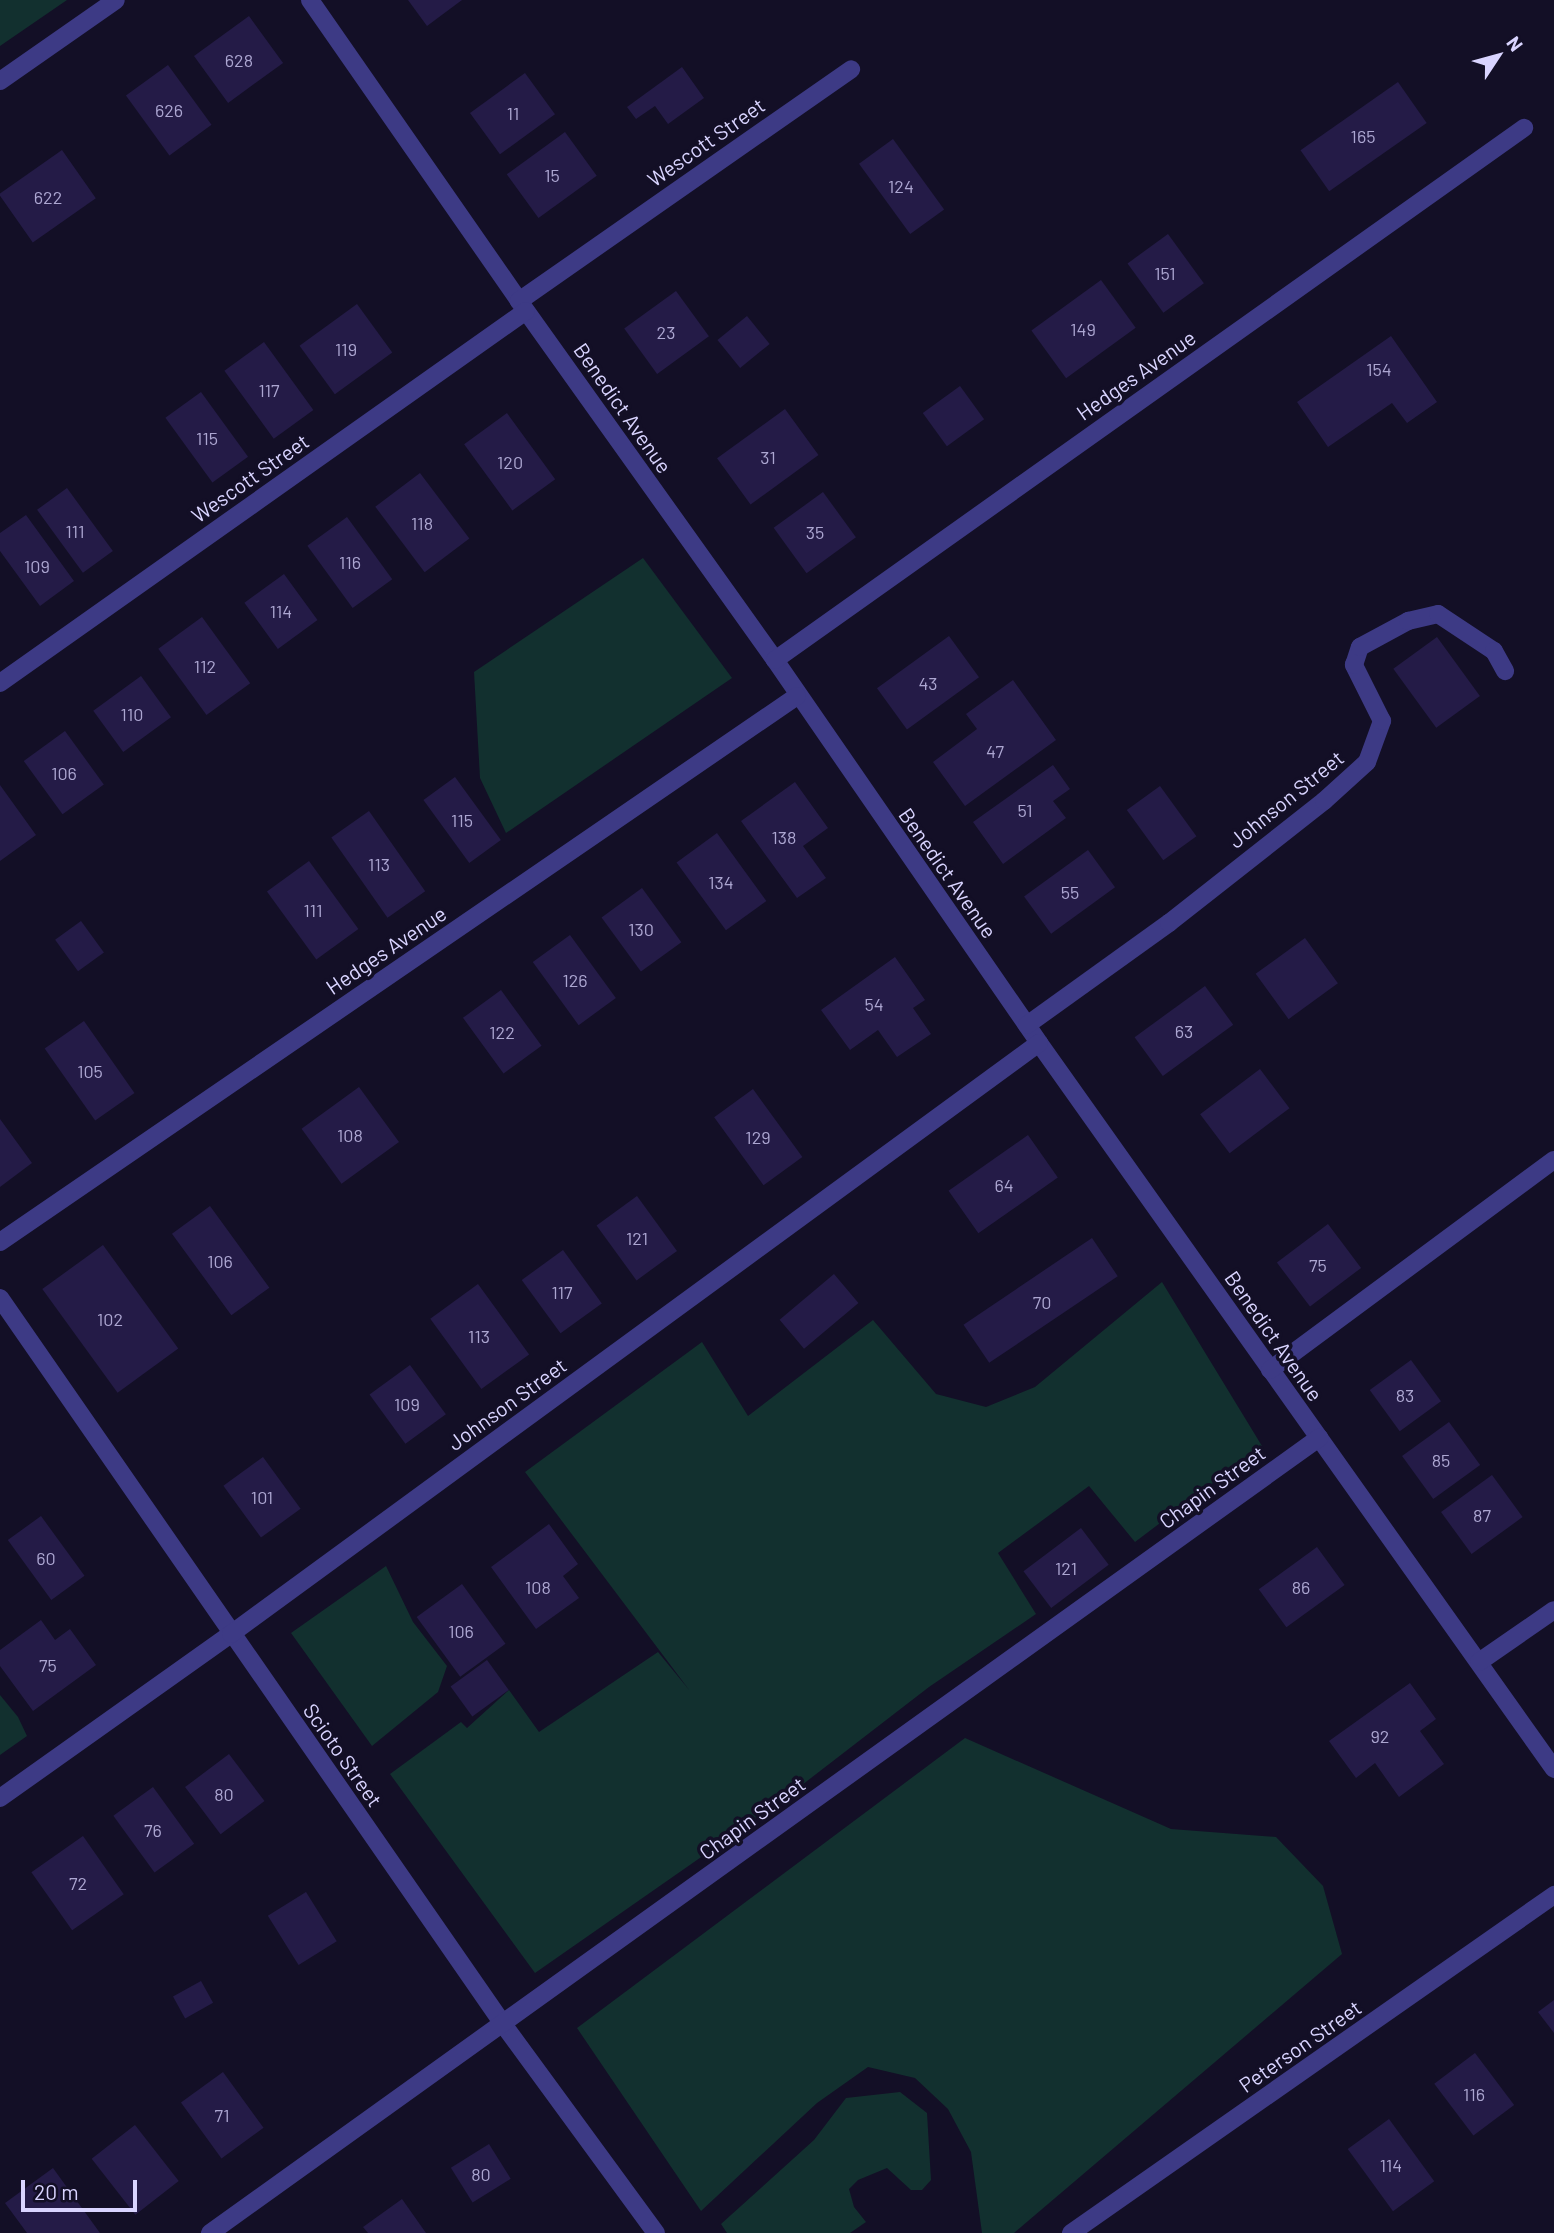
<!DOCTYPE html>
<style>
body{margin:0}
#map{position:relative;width:1554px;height:2233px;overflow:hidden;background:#130f26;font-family:Barlow,sans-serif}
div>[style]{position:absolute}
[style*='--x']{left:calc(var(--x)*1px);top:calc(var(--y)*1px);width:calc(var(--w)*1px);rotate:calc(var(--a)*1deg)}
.green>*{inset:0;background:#12302f}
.building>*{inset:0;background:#241b47;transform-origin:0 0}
.minor>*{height:18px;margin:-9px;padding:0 9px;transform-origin:9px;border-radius:9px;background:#3d3a85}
span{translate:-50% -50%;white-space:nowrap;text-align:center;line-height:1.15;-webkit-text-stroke:7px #130f26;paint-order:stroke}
.number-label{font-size:18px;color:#aca6d1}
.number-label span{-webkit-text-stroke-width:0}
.street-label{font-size:21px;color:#d9d4ff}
.north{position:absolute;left:1463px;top:21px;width:70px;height:70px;-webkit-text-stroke:5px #130f26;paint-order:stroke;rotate:54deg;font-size:19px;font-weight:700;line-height:28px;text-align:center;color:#d9d4ff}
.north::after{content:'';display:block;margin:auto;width:24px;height:32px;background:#d9d4ff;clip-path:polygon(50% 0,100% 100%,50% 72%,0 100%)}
.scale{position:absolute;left:21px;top:2180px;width:116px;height:32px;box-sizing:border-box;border:4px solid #d9d4ff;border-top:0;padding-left:9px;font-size:21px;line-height:24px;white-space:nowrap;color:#d9d4ff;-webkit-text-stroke:5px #130f26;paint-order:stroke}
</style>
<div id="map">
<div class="green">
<div style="clip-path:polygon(0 0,67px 0,0 46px)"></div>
<div style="clip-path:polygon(643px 558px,732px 678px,506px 833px,480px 778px,474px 672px)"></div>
<div style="clip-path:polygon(1162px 1282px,1262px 1446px,1135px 1542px,1089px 1486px,998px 1553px,1036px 1614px,929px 1687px,776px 1805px,535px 1973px,390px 1774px,461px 1722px,467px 1728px,509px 1690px,539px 1732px,658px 1652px,690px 1691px,525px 1472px,702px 1342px,748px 1416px,873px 1320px,936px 1394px,986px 1407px,1035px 1387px)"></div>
<div style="clip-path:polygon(386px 1566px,413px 1622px,447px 1666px,438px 1692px,372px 1746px,291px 1633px)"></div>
<div style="clip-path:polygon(0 1695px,18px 1717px,27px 1736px,0 1755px)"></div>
<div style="clip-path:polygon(965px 1738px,1171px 1829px,1276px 1837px,1323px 1886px,1342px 1954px,1014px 2233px,982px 2233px,971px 2152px,948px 2109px,915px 2078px,868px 2067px,817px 2103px,701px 2211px,577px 2028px)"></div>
<div style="clip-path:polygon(900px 2092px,927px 2113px,931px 2180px,922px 2190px,911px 2190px,887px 2168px,858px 2180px,849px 2189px,854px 2207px,866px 2222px,850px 2233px,727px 2233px,721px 2224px,814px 2140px,846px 2098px)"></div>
</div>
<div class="building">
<div style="clip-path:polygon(408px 0,462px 0,427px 26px)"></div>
<div style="left:249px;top:16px;width:58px;height:68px;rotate:54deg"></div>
<div style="left:168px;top:65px;width:74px;height:52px;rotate:54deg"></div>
<div style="clip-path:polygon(682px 67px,704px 98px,668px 124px,655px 106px,636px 119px,627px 107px)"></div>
<div style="left:525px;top:73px;width:51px;height:68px;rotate:54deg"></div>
<div style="left:1398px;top:82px;width:50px;height:119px;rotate:55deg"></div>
<div style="left:565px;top:132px;width:54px;height:72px;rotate:54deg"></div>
<div style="left:893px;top:139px;width:87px;height:42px;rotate:54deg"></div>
<div style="left:62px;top:150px;width:59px;height:77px;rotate:55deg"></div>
<div style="left:1168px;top:234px;width:61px;height:50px;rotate:54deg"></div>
<div style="left:1101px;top:280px;width:59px;height:86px;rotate:54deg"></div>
<div style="left:676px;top:291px;width:56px;height:64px;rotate:54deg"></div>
<div style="left:357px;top:304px;width:60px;height:71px;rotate:54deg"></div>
<div style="left:747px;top:316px;width:36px;height:38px;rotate:51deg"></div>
<div style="clip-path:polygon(1391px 336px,1437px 402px,1407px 423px,1392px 403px,1328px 447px,1297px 402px)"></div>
<div style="left:264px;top:342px;width:84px;height:49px;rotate:54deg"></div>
<div style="left:960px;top:386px;width:41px;height:46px;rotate:54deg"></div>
<div style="left:201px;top:392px;width:80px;height:44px;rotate:54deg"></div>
<div style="left:785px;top:409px;width:57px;height:84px;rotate:54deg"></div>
<div style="left:507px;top:413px;width:82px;height:53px;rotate:54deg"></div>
<div style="left:420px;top:473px;width:82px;height:56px;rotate:53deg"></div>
<div style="left:67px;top:488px;width:78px;height:37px;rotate:54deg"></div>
<div style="left:823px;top:492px;width:56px;height:61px;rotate:54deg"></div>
<div style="clip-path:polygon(26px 515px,74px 581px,40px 606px,0 551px,0 533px)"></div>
<div style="left:347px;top:517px;width:77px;height:49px;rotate:54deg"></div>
<div style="left:284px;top:574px;width:57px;height:49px;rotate:54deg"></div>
<div style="left:202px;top:617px;width:82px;height:54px;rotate:54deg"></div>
<div style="left:949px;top:636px;width:51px;height:89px;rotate:54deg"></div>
<div style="left:1437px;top:637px;width:73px;height:54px;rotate:54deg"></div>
<div style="left:141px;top:676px;width:51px;height:59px;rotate:54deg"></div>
<div style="clip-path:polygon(1013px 680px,1056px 740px,965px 806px,933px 762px,977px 729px,966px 714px)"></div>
<div style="left:65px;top:731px;width:66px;height:51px;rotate:54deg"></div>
<div style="clip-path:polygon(1053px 765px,1070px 789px,1053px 801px,1066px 818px,1003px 864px,973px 822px)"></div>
<div style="left:455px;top:777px;width:78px;height:39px;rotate:54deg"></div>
<div style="clip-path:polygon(795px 782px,828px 828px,803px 846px,826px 878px,797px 898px,741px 821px)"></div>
<div style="clip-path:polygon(0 785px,36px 835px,0 861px)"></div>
<div style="left:1160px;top:786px;width:62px;height:41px;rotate:54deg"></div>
<div style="left:369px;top:811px;width:98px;height:46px;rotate:55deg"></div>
<div style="left:717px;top:833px;width:84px;height:50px;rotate:54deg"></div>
<div style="left:1088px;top:850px;width:46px;height:79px;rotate:54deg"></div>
<div style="left:309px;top:861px;width:84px;height:52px;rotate:54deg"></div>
<div style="left:642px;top:888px;width:67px;height:50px;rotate:54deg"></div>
<div style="left:81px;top:921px;width:39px;height:32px;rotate:54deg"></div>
<div style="left:570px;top:935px;width:78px;height:46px;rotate:54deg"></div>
<div style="left:1305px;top:938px;width:56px;height:61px;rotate:54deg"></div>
<div style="clip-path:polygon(895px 957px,925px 1000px,913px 1008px,931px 1034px,897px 1057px,878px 1030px,850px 1050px,821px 1010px)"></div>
<div style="left:1205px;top:986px;width:48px;height:87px;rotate:54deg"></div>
<div style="left:501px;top:990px;width:69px;height:47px;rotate:54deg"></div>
<div style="left:84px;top:1021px;width:88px;height:48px;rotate:55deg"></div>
<div style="left:1260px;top:1069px;width:49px;height:75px;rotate:53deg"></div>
<div style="left:359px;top:1087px;width:68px;height:71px;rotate:54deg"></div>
<div style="left:753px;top:1089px;width:84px;height:48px;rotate:54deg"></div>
<div style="clip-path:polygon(0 1119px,32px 1163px,0 1187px)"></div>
<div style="left:1028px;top:1135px;width:52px;height:97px;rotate:55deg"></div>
<div style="left:637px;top:1196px;width:68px;height:50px;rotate:54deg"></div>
<div style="left:210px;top:1206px;width:101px;height:47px;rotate:54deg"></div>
<div style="left:1328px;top:1224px;width:55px;height:64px;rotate:53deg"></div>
<div style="left:1092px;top:1238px;width:46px;height:155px;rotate:56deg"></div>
<div style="left:103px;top:1245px;width:128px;height:75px;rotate:54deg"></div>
<div style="left:563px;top:1250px;width:66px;height:51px;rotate:54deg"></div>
<div style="left:834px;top:1274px;width:38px;height:71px;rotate:50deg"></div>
<div style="left:478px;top:1284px;width:87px;height:59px;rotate:54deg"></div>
<div style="left:1411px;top:1360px;width:51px;height:51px;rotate:54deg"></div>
<div style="left:410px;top:1365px;width:61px;height:50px;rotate:54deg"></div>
<div style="left:1449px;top:1422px;width:53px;height:58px;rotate:54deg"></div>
<div style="left:263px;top:1457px;width:64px;height:49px;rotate:54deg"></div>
<div style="left:1492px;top:1475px;width:52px;height:63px;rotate:54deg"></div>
<div style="left:41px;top:1516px;width:74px;height:41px;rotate:54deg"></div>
<div style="clip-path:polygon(549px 1524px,578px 1564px,563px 1576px,579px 1598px,536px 1629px,491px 1567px)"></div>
<div style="left:1081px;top:1528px;width:46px;height:72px;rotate:53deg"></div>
<div style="left:1317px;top:1547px;width:47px;height:72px;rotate:54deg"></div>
<div style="left:462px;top:1584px;width:74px;height:56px;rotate:54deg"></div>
<div style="clip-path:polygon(41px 1620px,55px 1640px,70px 1629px,96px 1665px,33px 1711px,0 1666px,0 1650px)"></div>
<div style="left:487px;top:1660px;width:37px;height:45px;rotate:54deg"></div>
<div style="clip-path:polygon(1410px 1683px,1436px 1719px,1420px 1731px,1444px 1764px,1399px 1797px,1375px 1763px,1356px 1778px,1329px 1741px)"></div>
<div style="left:229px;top:1754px;width:59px;height:55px;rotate:53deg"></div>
<div style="left:153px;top:1787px;width:70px;height:49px;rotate:54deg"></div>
<div style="left:83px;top:1836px;width:71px;height:63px;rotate:55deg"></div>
<div style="left:306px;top:1892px;width:58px;height:45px;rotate:58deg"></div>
<div style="left:201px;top:1981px;width:25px;height:32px;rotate:61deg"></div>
<div style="clip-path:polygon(1554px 2000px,1554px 2033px,1538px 2012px)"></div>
<div style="left:1475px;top:2053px;width:65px;height:51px;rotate:53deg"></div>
<div style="left:223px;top:2072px;width:69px;height:52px;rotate:54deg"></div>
<div style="left:1389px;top:2119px;width:77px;height:51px;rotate:54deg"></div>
<div style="left:135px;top:2125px;width:71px;height:55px;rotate:52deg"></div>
<div style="left:489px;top:2144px;width:41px;height:45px;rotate:58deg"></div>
<div style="clip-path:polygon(53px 2168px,100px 2233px,27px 2233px,5px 2203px)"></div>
<div style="clip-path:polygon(402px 2199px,426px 2233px,368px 2233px,363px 2227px)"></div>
</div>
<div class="minor">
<div style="--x:310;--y:0;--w:366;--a:55.2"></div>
<div style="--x:519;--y:301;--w:441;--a:54.5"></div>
<div style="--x:775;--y:660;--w:465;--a:55.4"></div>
<div style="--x:1039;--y:1043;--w:890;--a:54.65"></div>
<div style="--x:0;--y:81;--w:141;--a:-34.9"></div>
<div style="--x:519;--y:301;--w:405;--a:-34.9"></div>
<div style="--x:775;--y:660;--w:919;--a:-35.39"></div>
<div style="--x:0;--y:683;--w:644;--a:-35.27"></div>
<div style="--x:1027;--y:1025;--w:175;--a:-35.7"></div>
<div style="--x:1169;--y:923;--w:197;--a:-38.2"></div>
<div style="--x:1324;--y:801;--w:58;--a:-42.2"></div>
<div style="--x:1367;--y:762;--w:44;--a:-69.9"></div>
<div style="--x:1382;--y:721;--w:63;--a:-116.6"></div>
<div style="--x:1354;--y:665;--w:19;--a:-72"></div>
<div style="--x:1360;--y:647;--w:55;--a:-28.4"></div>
<div style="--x:1408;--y:621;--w:31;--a:-13"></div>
<div style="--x:1438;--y:614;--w:67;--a:33.5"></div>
<div style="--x:1494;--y:651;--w:23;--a:61"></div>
<div style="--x:0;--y:1242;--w:966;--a:-34.41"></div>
<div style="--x:0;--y:1298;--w:883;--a:55.28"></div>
<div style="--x:503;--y:2024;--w:259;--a:53.8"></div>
<div style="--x:1270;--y:1370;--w:353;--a:-36.5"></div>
<div style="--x:1479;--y:1662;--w:91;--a:-34.7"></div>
<div style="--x:0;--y:1798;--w:283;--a:-35.4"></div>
<div style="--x:231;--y:1634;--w:1001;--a:-36.18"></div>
<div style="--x:210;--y:2233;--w:1365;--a:-35.64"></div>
<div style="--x:1071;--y:2233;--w:590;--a:-34.98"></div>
</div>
<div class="number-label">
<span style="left:239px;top:60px">628</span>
<span style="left:169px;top:110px">626</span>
<span style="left:513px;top:113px">11</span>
<span style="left:1363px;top:136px">165</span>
<span style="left:552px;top:175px">15</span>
<span style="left:901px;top:186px">124</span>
<span style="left:48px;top:197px">622</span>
<span style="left:1165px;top:273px">151</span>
<span style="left:1083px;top:329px">149</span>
<span style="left:666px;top:332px">23</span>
<span style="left:346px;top:349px">119</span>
<span style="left:1379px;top:369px">154</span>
<span style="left:269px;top:390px">117</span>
<span style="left:207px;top:438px">115</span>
<span style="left:768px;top:457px">31</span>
<span style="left:510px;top:462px">120</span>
<span style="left:422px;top:523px">118</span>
<span style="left:75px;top:531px">111</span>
<span style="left:815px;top:532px">35</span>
<span style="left:350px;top:562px">116</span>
<span style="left:37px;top:566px">109</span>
<span style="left:281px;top:611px">114</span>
<span style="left:205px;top:666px">112</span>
<span style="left:928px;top:683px">43</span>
<span style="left:132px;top:714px">110</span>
<span style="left:995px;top:751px">47</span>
<span style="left:64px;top:773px">106</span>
<span style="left:1025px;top:810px">51</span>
<span style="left:462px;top:820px">115</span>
<span style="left:784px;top:837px">138</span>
<span style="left:379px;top:864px">113</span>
<span style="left:721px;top:882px">134</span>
<span style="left:1070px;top:892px">55</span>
<span style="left:313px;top:910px">111</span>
<span style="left:641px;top:929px">130</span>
<span style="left:575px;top:980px">126</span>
<span style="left:874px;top:1004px">54</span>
<span style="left:1184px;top:1031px">63</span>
<span style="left:502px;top:1032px">122</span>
<span style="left:90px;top:1071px">105</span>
<span style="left:350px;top:1135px">108</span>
<span style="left:758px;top:1137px">129</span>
<span style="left:1004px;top:1185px">64</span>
<span style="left:637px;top:1238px">121</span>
<span style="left:220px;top:1261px">106</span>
<span style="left:1318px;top:1265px">75</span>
<span style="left:562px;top:1292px">117</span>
<span style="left:1042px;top:1302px">70</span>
<span style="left:110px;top:1319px">102</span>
<span style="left:479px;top:1336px">113</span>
<span style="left:1405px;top:1395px">83</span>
<span style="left:407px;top:1404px">109</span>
<span style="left:1441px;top:1460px">85</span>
<span style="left:262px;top:1497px">101</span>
<span style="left:1482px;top:1515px">87</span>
<span style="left:46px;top:1558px">60</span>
<span style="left:1066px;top:1568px">121</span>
<span style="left:538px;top:1587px">108</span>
<span style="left:1301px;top:1587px">86</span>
<span style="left:461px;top:1631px">106</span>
<span style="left:48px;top:1665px">75</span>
<span style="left:1380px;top:1736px">92</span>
<span style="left:224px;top:1794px">80</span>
<span style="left:153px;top:1830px">76</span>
<span style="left:78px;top:1883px">72</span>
<span style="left:1474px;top:2094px">116</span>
<span style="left:222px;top:2115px">71</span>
<span style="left:1391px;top:2165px">114</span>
<span style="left:481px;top:2174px">80</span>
</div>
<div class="street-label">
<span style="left:706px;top:142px;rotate:-35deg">Wescott Street</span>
<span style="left:1136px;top:375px;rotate:-35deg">Hedges Avenue</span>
<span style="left:623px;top:408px;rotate:55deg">Benedict Avenue</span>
<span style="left:250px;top:478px;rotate:-35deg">Wescott Street</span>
<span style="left:1286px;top:799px;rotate:-39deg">Johnson Street</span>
<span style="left:948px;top:873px;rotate:55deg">Benedict Avenue</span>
<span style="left:386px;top:950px;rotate:-34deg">Hedges Avenue</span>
<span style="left:1274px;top:1336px;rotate:55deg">Benedict Avenue</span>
<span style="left:507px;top:1404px;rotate:-36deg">Johnson Street</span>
<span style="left:1212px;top:1487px;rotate:-36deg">Chapin Street</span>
<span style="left:343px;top:1755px;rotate:55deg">Scioto Street</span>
<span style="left:752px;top:1818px;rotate:-36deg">Chapin Street</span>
<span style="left:1300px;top:2046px;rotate:-35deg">Peterson Street</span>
</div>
<div class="north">N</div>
<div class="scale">20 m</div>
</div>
